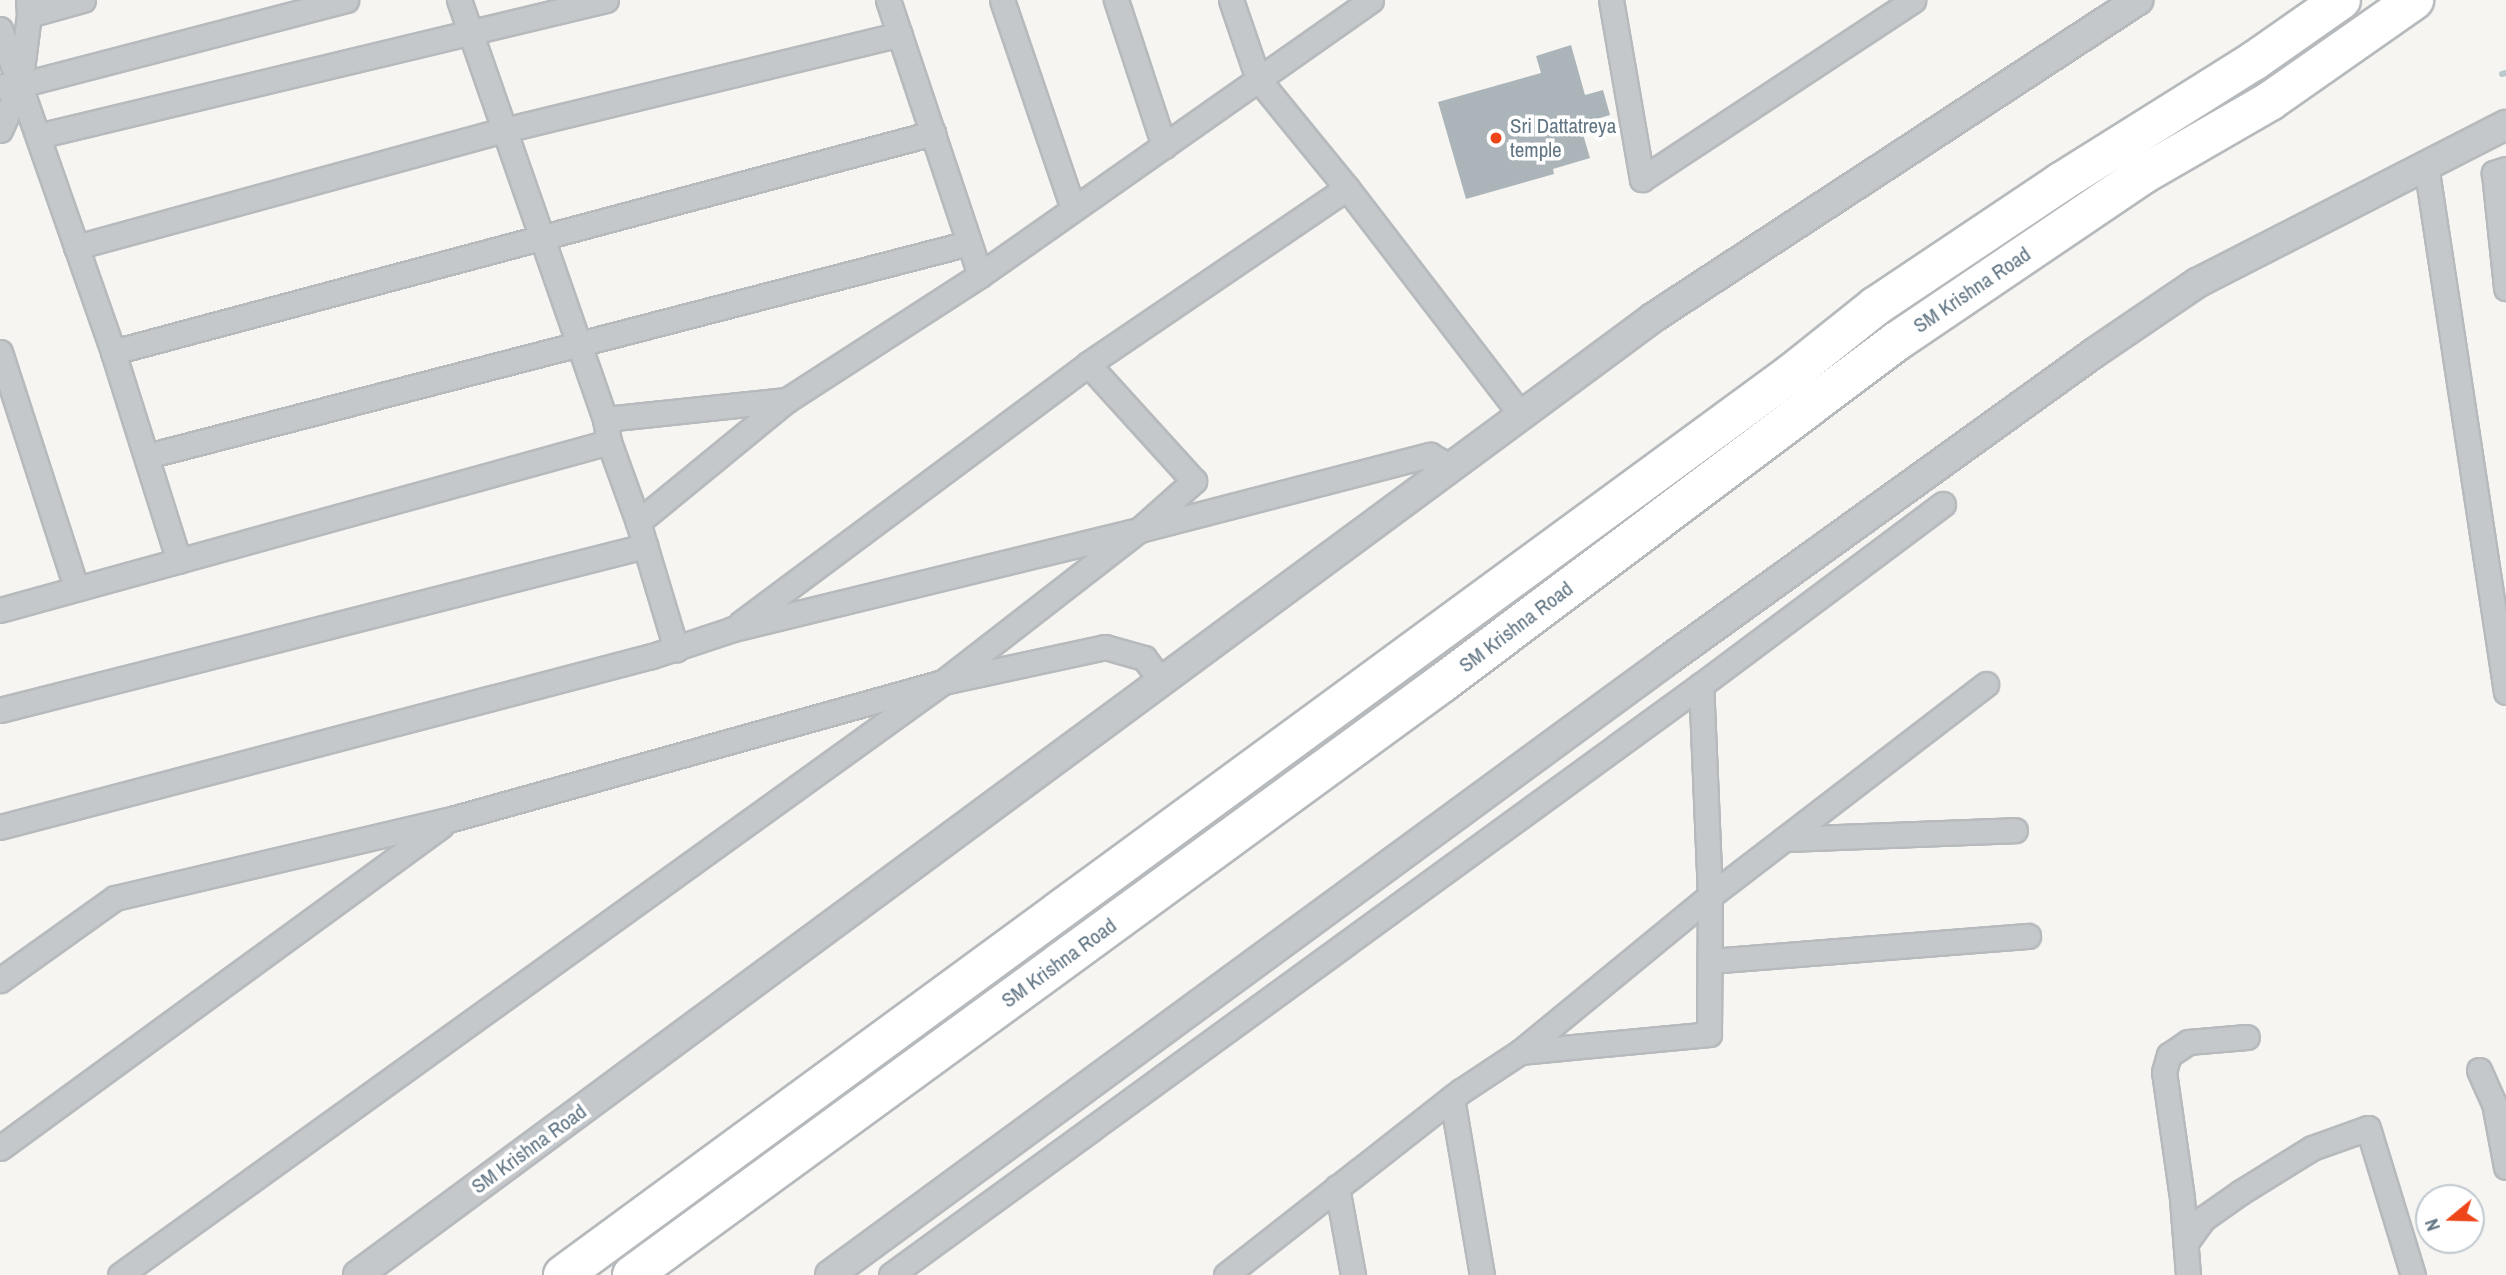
<!DOCTYPE html>
<style>
body{margin:0}
#map{position:relative;width:2506px;height:1275px;overflow:hidden;background:#f6f5f1;font-family:"Archivo Narrow",sans-serif}
div>[style]{position:absolute}
[style*='--x']{left:calc(var(--x)*1px);top:calc(var(--y)*1px);width:calc(var(--w)*1px);rotate:calc(var(--a)*1deg)}
.stream>*{height:6px;margin:-3px;padding:0 3px;transform-origin:3px;border-radius:3px;background:#bbc8cd}
.building>*{inset:0;background:#abb4b9}
.roads{filter:drop-shadow(2px 0 #b6babd) drop-shadow(-2px 0 #b6babd) drop-shadow(0 2px #b6babd) drop-shadow(0 -2px #b6babd)}
.minor>*{height:23px;margin:-11.5px;padding:0 11.5px;transform-origin:11.5px;border-radius:11.5px;background:#c4c8cb}
.tertiary>*{height:28px;margin:-14px;padding:0 14px;transform-origin:14px;border-radius:14px;background:#c4c8cb}
.trunk>*{height:38px;margin:-19px;padding:0 19px;transform-origin:19px;border-radius:19px;background:#fff}
.dots>*{width:19px;height:19px;translate:-50% -50%;box-sizing:border-box;border:4px solid #fff;border-radius:50%}
span{translate:-50% -50%;white-space:nowrap;text-align:center;line-height:1.15;-webkit-text-stroke:7px #fff;paint-order:stroke}
.poi-label{font-size:21px;color:#627684}
.left{translate:0 -50%;text-align:left}
.street-label{font-size:21px;color:#627684}
.north{position:absolute;left:2415px;top:1184px;width:70px;height:70px;box-sizing:border-box;background:#fff;border:2px solid #c0c8ce;border-radius:50%;rotate:251deg;font-size:19px;font-weight:700;line-height:28px;text-align:center;color:#627684}
.north::after{content:'';display:block;margin:auto;width:24px;height:32px;background:#ee4519;clip-path:polygon(50% 0,100% 100%,50% 72%,0 100%)}
</style>
<div id="map">
<div class="stream">
<div style="--x:2502;--y:74;--w:4;--a:-14"></div>
</div>
<div class="building">
<div style="clip-path:polygon(1571px 45px,1585px 95px,1603px 90px,1610px 115px,1580px 124px,1590px 158px,1553px 169px,1554px 174px,1466px 199px,1438px 102px,1541px 73px,1536px 56px)"></div>
</div>
<div class="roads">
<div class="minor">
<div style="--x:28;--y:0;--w:15;--a:86"></div>
<div style="--x:29;--y:15;--w:56;--a:-15.5"></div>
<div style="--x:888;--y:0;--w:290;--a:71.5"></div>
<div style="--x:1002;--y:0;--w:221;--a:71.2"></div>
<div style="--x:1116;--y:0;--w:154;--a:71.8"></div>
<div style="--x:1231;--y:0;--w:83;--a:71.1"></div>
<div style="--x:1258;--y:79;--w:141;--a:50.8"></div>
<div style="--x:1347;--y:188;--w:287;--a:52.5"></div>
<div style="--x:1611;--y:0;--w:182;--a:80.2"></div>
<div style="--x:1642;--y:179;--w:325;--a:-33.4"></div>
<div style="--x:0;--y:29;--w:342;--a:70.7"></div>
<div style="--x:113;--y:352;--w:219;--a:72.5"></div>
<div style="--x:0;--y:86;--w:20;--a:-3"></div>
<div style="--x:20;--y:85;--w:337;--a:-14.6"></div>
<div style="--x:0;--y:130;--w:49;--a:-66"></div>
<div style="--x:20;--y:85;--w:71;--a:-82.7"></div>
<div style="--x:38;--y:136;--w:584;--a:-13.47"></div>
<div style="--x:2426;--y:165;--w:533;--a:81.37"></div>
<div style="--x:2506;--y:169;--w:13;--a:162"></div>
<div style="--x:2494;--y:173;--w:116;--a:84"></div>
<div style="--x:76;--y:247;--w:444;--a:-15.3"></div>
<div style="--x:504;--y:130;--w:407;--a:-13.6"></div>
<div style="--x:0;--y:352;--w:248;--a:72.1"></div>
<div style="--x:113;--y:352;--w:849;--a:-14.95"></div>
<div style="--x:605;--y:419;--w:183;--a:-6"></div>
<div style="--x:609;--y:442;--w:85;--a:70.1"></div>
<div style="--x:638;--y:522;--w:133;--a:73.3"></div>
<div style="--x:147;--y:456;--w:849;--a:-14.53"></div>
<div style="--x:638;--y:522;--w:193;--a:-39.3"></div>
<div style="--x:787;--y:400;--w:230;--a:-32.9"></div>
<div style="--x:980;--y:275;--w:478;--a:-35.1"></div>
<div style="--x:0;--y:610;--w:632;--a:-15.42"></div>
<div style="--x:609;--y:442;--w:23;--a:-100"></div>
<div style="--x:605;--y:419;--w:444;--a:-109.2"></div>
<div style="--x:741;--y:623;--w:433;--a:-36.7"></div>
<div style="--x:1088;--y:364;--w:313;--a:-34.2"></div>
<div style="--x:0;--y:710;--w:666;--a:-14.27"></div>
<div style="--x:0;--y:827;--w:674;--a:-14.7"></div>
<div style="--x:652;--y:656;--w:85;--a:-18.4"></div>
<div style="--x:733;--y:629;--w:418;--a:-13.7"></div>
<div style="--x:1139;--y:530;--w:301;--a:-14.5"></div>
<div style="--x:1430;--y:455;--w:25;--a:29"></div>
<div style="--x:1785;--y:839;--w:230;--a:-2.2"></div>
<div style="--x:1710;--y:961;--w:319;--a:-4.5"></div>
<div style="--x:0;--y:980;--w:141;--a:-35.5"></div>
<div style="--x:115;--y:898;--w:342;--a:-13.2"></div>
<div style="--x:448;--y:820;--w:514;--a:-15.58"></div>
<div style="--x:943;--y:682;--w:166;--a:-12.2"></div>
<div style="--x:1105;--y:647;--w:41;--a:15.8"></div>
<div style="--x:1144;--y:658;--w:30;--a:53"></div>
<div style="--x:1520;--y:1052;--w:246;--a:-39.4"></div>
<div style="--x:1710;--y:896;--w:348;--a:-37.5"></div>
<div style="--x:2479;--y:1070;--w:36;--a:66"></div>
<div style="--x:2494;--y:1103;--w:65;--a:79.4"></div>
<div style="--x:1452;--y:1098;--w:180;--a:80.4"></div>
<div style="--x:0;--y:1148;--w:546;--a:-36.14"></div>
<div style="--x:1337;--y:1187;--w:89;--a:79.7"></div>
<div style="--x:2187;--y:1241;--w:29;--a:-54"></div>
<div style="--x:2204;--y:1218;--w:45;--a:-35.1"></div>
<div style="--x:2241;--y:1192;--w:84;--a:-31.8"></div>
<div style="--x:2312;--y:1148;--w:59;--a:-19.7"></div>
<div style="--x:2368;--y:1128;--w:154;--a:73"></div>
<div style="--x:120;--y:1275;--w:1014;--a:-35.77"></div>
<div style="--x:943;--y:682;--w:248;--a:-37.8"></div>
<div style="--x:1139;--y:530;--w:74;--a:-41.7"></div>
<div style="--x:1194;--y:481;--w:158;--a:-132.2"></div>
<div style="--x:891;--y:1275;--w:1002;--a:-36.07"></div>
<div style="--x:1701;--y:685;--w:302;--a:-36.8"></div>
<div style="--x:1226;--y:1275;--w:298;--a:-38.1"></div>
<div style="--x:1461;--y:1091;--w:71;--a:-33.5"></div>
<div style="--x:1520;--y:1052;--w:190;--a:-5.4"></div>
<div style="--x:1709;--y:1034;--w:138;--a:-89.6"></div>
<div style="--x:1710;--y:896;--w:211;--a:-92.4"></div>
<div style="--x:2188;--y:1275;--w:77;--a:-94.5"></div>
<div style="--x:2182;--y:1198;--w:127;--a:-98.1"></div>
<div style="--x:2164;--y:1072;--w:18;--a:-74"></div>
<div style="--x:2169;--y:1055;--w:23;--a:-34"></div>
<div style="--x:2188;--y:1042;--w:59;--a:-4.8"></div>
</div>
<div class="tertiary">
<div style="--x:358;--y:1275;--w:1612;--a:-36.47"></div>
<div style="--x:1654;--y:317;--w:579;--a:-33.22"></div>
<div style="--x:830;--y:1275;--w:1036;--a:-36.28"></div>
<div style="--x:1665;--y:662;--w:529;--a:-35.76"></div>
<div style="--x:2094;--y:353;--w:125;--a:-34.2"></div>
<div style="--x:2197;--y:283;--w:347;--a:-27.1"></div>
</div>
<div class="trunk">
<div style="--x:563;--y:1275;--w:1524;--a:-36.28"></div>
<div style="--x:1792;--y:373;--w:107;--a:-38.6"></div>
<div style="--x:1876;--y:306;--w:223;--a:-33.8"></div>
<div style="--x:2061;--y:182;--w:228;--a:-32.1"></div>
<div style="--x:2254;--y:61;--w:106;--a:-35"></div>
<div style="--x:632;--y:1275;--w:1003;--a:-36.16"></div>
<div style="--x:1442;--y:683;--w:569;--a:-36.93"></div>
<div style="--x:1897;--y:341;--w:296;--a:-34.1"></div>
<div style="--x:2142;--y:175;--w:148;--a:-30"></div>
<div style="--x:2270;--y:101;--w:176;--a:-35"></div>
</div>
</div>
<div class="dots">
<div style="left:1496px;top:138px;background:#ee4519"></div>
</div>
<div class="poi-label">
<span class="left" style="left:1510px;top:138px">Sri Dattatreya<br>temple</span>
</div>
<div class="street-label">
<span style="left:1972px;top:290px;rotate:-34deg">SM Krishna Road</span>
<span style="left:1516px;top:627px;rotate:-37deg">SM Krishna Road</span>
<span style="left:1059px;top:963px;rotate:-36deg">SM Krishna Road</span>
<span style="left:529px;top:1149px;rotate:-36deg">SM Krishna Road</span>
</div>
<div class="north">N</div>
</div>
